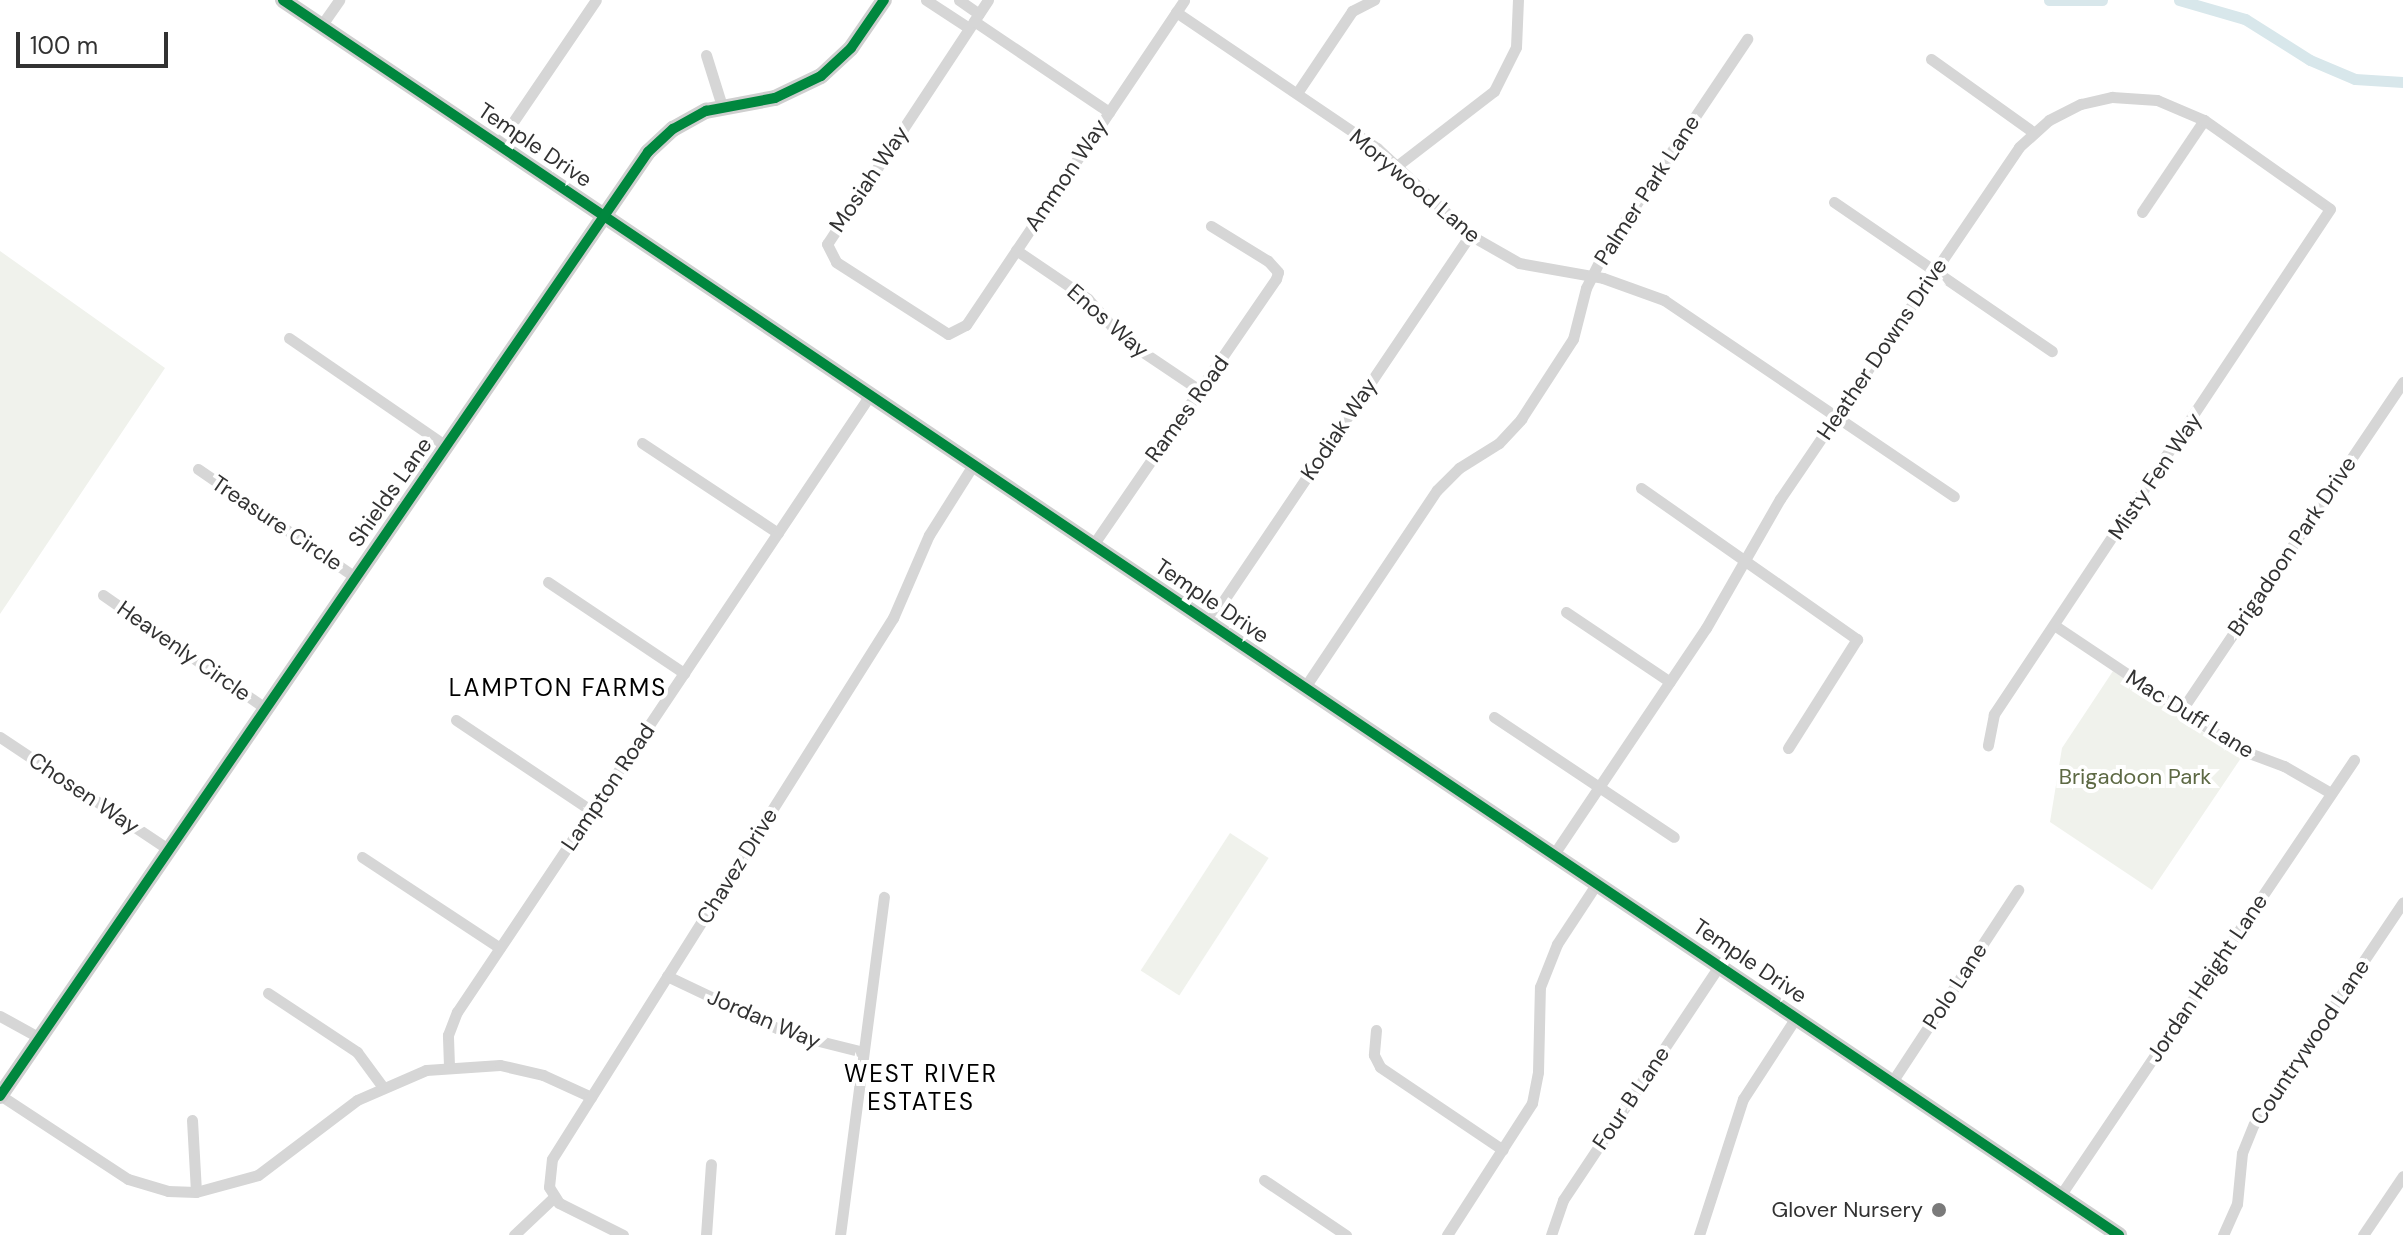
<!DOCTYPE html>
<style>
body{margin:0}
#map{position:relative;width:2403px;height:1235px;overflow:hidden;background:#fff;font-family:"DM Sans",sans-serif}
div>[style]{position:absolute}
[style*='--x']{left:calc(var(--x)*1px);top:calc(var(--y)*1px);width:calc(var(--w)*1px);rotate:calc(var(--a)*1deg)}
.green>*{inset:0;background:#f0f2ec;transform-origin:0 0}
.canal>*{height:11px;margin:-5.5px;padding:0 5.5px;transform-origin:5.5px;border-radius:5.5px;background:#d8e7eb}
.street>*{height:11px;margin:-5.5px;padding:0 5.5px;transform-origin:5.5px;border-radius:5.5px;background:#d6d6d6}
.secondary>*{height:16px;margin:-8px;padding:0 8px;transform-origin:8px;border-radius:8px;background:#cfcfcf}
.cycleway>*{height:10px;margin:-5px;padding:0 5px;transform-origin:5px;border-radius:5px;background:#00873e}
.dots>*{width:22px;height:22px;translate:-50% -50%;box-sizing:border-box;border:4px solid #fff;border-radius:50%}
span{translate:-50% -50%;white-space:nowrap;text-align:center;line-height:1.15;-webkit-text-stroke:8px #fff;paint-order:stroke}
.street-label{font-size:22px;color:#323232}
.park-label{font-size:22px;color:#5d6944}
.poi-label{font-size:22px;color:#323232}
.right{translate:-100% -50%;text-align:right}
.neighbourhood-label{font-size:24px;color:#000;letter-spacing:2px}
.scale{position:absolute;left:16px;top:32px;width:152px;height:36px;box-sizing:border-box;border:4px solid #323232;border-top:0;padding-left:10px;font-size:24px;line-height:28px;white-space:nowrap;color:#323232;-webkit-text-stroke:6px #fff;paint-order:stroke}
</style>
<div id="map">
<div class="green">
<div style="clip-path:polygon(0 251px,165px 368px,0 614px)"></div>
<div style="clip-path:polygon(2113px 671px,2241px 758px,2152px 890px,2050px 822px,2062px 748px)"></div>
<div style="left:1230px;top:833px;width:46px;height:164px;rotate:33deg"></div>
</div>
<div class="canal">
<div style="--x:2049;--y:0;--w:53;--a:0"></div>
<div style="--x:2179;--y:0;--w:69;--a:16.1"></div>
<div style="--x:2245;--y:19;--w:77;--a:32.2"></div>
<div style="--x:2310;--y:60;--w:49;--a:22.9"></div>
<div style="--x:2355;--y:79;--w:48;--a:3.6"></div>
</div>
<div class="street">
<div style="--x:926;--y:0;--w:51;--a:33.1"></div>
<div style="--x:959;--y:0;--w:24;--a:35"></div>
<div style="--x:988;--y:0;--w:292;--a:123.4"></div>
<div style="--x:827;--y:244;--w:20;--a:63"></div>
<div style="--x:836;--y:262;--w:133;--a:32.7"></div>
<div style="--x:948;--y:334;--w:20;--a:-27"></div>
<div style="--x:966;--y:325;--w:391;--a:-56.1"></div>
<div style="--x:1176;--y:12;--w:243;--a:34.1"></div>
<div style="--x:1377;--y:148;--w:127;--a:43.1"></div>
<div style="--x:1470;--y:235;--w:56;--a:29.7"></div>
<div style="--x:1519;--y:263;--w:85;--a:10.1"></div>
<div style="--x:1603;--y:278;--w:65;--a:19.8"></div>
<div style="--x:1664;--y:300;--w:350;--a:34.1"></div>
<div style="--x:974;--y:21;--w:163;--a:34"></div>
<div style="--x:321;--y:26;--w:32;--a:-55"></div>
<div style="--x:706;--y:55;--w:53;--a:72.6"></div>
<div style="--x:1931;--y:59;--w:125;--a:35.6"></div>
<div style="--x:1297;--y:93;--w:99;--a:-56.1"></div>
<div style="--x:1352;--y:11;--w:25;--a:-27"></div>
<div style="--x:498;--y:144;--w:174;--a:-55.8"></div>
<div style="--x:1398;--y:165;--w:121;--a:-37.6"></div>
<div style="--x:1494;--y:91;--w:49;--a:-63.4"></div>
<div style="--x:1516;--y:47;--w:47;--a:-87.6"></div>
<div style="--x:1834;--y:202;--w:264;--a:34.4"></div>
<div style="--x:2142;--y:212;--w:111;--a:-56"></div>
<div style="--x:1016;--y:250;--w:87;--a:34.2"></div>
<div style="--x:1088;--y:299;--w:52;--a:48.9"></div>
<div style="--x:1122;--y:338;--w:95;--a:33.9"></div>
<div style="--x:289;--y:338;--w:191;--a:34.5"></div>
<div style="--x:642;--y:443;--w:163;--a:33.5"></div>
<div style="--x:198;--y:469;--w:191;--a:34.5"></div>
<div style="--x:1641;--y:488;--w:264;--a:35"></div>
<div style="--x:1857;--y:639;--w:129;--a:122.3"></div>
<div style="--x:1093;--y:545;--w:323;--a:-55.5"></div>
<div style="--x:1276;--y:279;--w:7;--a:-74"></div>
<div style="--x:1278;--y:272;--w:15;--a:-132"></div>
<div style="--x:1268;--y:261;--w:67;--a:-148.4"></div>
<div style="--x:548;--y:582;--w:164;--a:33.8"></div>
<div style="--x:103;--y:595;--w:198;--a:34.9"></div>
<div style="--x:1566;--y:612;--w:125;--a:33.9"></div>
<div style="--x:1209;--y:622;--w:467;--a:-56"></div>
<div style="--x:2054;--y:625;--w:225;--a:33.8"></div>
<div style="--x:2241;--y:750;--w:46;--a:20.4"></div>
<div style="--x:2284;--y:766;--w:54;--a:29.9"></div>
<div style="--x:1305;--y:687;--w:237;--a:-56.2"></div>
<div style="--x:1437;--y:490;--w:31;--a:-45"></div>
<div style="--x:1459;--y:468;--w:47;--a:-32"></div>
<div style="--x:1499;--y:443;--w:33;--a:-47"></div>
<div style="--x:1521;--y:419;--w:95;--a:-57"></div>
<div style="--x:1573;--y:339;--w:53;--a:-75.7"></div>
<div style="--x:1586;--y:288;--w:40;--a:-63.4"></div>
<div style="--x:1604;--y:252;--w:257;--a:-56.1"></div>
<div style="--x:2181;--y:711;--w:397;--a:-56"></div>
<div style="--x:1494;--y:717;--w:216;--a:33.7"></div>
<div style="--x:456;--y:720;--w:164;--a:33.8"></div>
<div style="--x:0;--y:737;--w:202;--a:33.7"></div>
<div style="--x:1554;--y:854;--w:272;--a:-56.1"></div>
<div style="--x:1706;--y:628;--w:149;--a:-60.2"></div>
<div style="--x:1780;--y:499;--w:425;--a:-55.8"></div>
<div style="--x:2019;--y:147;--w:40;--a:-42"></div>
<div style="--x:2049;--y:120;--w:36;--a:-27"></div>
<div style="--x:2081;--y:104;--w:32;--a:-13"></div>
<div style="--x:2112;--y:97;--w:45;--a:3.8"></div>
<div style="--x:2157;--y:100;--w:51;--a:23.1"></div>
<div style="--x:2204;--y:120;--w:154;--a:35.2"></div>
<div style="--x:2330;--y:209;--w:607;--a:123.64"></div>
<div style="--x:1994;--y:714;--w:32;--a:101"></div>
<div style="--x:362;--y:857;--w:165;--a:33.4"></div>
<div style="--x:667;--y:976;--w:133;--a:25.4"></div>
<div style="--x:787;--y:1033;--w:78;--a:14"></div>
<div style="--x:268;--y:993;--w:107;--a:33.5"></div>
<div style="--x:357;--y:1052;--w:42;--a:53.7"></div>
<div style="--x:0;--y:1016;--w:43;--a:28.9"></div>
<div style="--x:1376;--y:1030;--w:25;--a:95"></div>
<div style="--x:1374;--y:1055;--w:13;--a:63"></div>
<div style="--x:1380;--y:1067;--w:148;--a:34"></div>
<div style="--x:449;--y:1066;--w:31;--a:-92"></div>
<div style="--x:448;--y:1035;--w:25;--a:-69"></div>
<div style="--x:457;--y:1012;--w:742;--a:-56.2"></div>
<div style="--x:1892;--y:1082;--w:230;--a:-56.7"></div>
<div style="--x:0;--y:1095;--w:153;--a:33.3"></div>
<div style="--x:128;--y:1179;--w:42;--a:16.7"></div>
<div style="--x:168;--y:1191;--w:28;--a:2"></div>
<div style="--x:196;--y:1192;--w:64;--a:-15.3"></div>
<div style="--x:258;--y:1175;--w:124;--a:-37.1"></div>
<div style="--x:357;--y:1100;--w:75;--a:-23.5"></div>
<div style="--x:426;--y:1070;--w:74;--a:-3.9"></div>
<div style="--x:500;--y:1065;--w:44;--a:13.1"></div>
<div style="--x:543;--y:1075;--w:53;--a:24.6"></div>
<div style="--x:192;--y:1120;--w:72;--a:86.8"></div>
<div style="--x:1264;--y:1180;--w:99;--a:33.9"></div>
<div style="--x:2060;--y:1196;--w:526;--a:-56.01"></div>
<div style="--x:514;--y:1235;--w:55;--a:-43.5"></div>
<div style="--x:623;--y:1235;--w:72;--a:-153.4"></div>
<div style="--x:559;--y:1203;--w:19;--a:-122"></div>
<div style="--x:549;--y:1187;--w:28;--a:-84"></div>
<div style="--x:552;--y:1159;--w:640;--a:-57.78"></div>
<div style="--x:893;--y:618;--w:90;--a:-66.6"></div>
<div style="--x:929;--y:535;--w:83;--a:-57.8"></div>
<div style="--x:706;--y:1235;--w:71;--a:-86"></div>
<div style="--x:840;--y:1235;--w:341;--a:-82.6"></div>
<div style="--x:1447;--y:1235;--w:157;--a:-57.2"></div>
<div style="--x:1532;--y:1103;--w:32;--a:-79"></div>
<div style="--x:1538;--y:1072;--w:85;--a:-88.7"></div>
<div style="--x:1540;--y:987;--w:46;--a:-68.4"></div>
<div style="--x:1557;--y:944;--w:73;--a:-56.7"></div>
<div style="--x:1551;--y:1235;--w:37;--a:-71"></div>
<div style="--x:1563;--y:1200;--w:283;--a:-56.3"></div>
<div style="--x:1699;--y:1235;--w:143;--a:-72.1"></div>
<div style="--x:1743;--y:1099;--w:99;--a:-57"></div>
<div style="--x:2223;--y:1235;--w:34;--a:-66"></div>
<div style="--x:2237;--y:1204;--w:51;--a:-84.4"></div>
<div style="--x:2242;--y:1153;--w:31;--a:-68"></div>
<div style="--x:2254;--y:1124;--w:267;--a:-56.1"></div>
<div style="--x:2363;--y:1235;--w:71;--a:-55.9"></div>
</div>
<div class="secondary">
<div style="--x:283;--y:0;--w:2213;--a:33.93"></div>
<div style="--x:0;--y:1096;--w:1145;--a:-55.53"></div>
<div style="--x:648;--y:152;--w:34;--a:-43"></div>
<div style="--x:673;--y:129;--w:38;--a:-29"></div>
<div style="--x:706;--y:111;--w:70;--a:-10.7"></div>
<div style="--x:775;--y:98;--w:51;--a:-25.6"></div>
<div style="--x:821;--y:76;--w:41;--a:-43"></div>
<div style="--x:851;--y:48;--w:58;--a:-55.5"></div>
</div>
<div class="cycleway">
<div style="--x:283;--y:0;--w:2213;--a:33.93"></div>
<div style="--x:0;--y:1096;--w:1145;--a:-55.53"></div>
<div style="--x:648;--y:152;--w:34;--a:-43"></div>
<div style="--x:673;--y:129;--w:38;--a:-29"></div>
<div style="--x:706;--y:111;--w:70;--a:-10.7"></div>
<div style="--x:775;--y:98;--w:51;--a:-25.6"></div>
<div style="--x:821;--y:76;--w:41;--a:-43"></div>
<div style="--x:851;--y:48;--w:58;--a:-55.5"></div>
</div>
<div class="dots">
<div style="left:1939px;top:1210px;background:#7a7a7a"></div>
</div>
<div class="street-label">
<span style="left:535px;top:145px;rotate:34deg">Temple Drive</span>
<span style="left:1066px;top:175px;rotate:-56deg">Ammon Way</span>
<span style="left:869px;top:179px;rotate:-56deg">Mosiah Way</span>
<span style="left:1415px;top:186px;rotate:40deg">Morywood Lane</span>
<span style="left:1647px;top:190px;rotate:-57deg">Palmer Park Lane</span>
<span style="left:1108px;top:321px;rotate:41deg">Enos Way</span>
<span style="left:1882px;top:349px;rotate:-56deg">Heather Downs Drive</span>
<span style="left:1187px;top:409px;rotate:-54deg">Rames Road</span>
<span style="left:1339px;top:429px;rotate:-56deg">Kodiak Way</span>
<span style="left:2155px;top:476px;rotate:-56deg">Misty Fen Way</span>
<span style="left:390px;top:492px;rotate:-55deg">Shields Lane</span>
<span style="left:277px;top:523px;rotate:34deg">Treasure Circle</span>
<span style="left:2292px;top:546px;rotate:-56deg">Brigadoon Park Drive</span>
<span style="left:1212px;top:601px;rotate:34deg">Temple Drive</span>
<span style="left:184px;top:651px;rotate:35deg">Heavenly Circle</span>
<span style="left:2190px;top:714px;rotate:32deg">Mac Duff Lane</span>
<span style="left:608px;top:787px;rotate:-56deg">Lampton Road</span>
<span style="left:84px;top:793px;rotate:34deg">Chosen Way</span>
<span style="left:737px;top:866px;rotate:-58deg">Chavez Drive</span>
<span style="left:1750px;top:961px;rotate:34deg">Temple Drive</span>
<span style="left:2207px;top:978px;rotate:-56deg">Jordan Height Lane</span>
<span style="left:1955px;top:986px;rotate:-57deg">Polo Lane</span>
<span style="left:764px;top:1019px;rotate:23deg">Jordan Way</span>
<span style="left:2310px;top:1042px;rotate:-56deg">Countrywood Lane</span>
<span style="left:1631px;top:1098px;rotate:-56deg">Four B Lane</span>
</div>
<div class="park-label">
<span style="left:2135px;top:777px">Brigadoon Park</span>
</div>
<div class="poi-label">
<span class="right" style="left:1923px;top:1210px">Glover Nursery</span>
</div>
<div class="neighbourhood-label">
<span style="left:558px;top:688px">LAMPTON FARMS</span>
<span style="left:921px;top:1088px">WEST RIVER<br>ESTATES</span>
</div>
<div class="scale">100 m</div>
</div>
